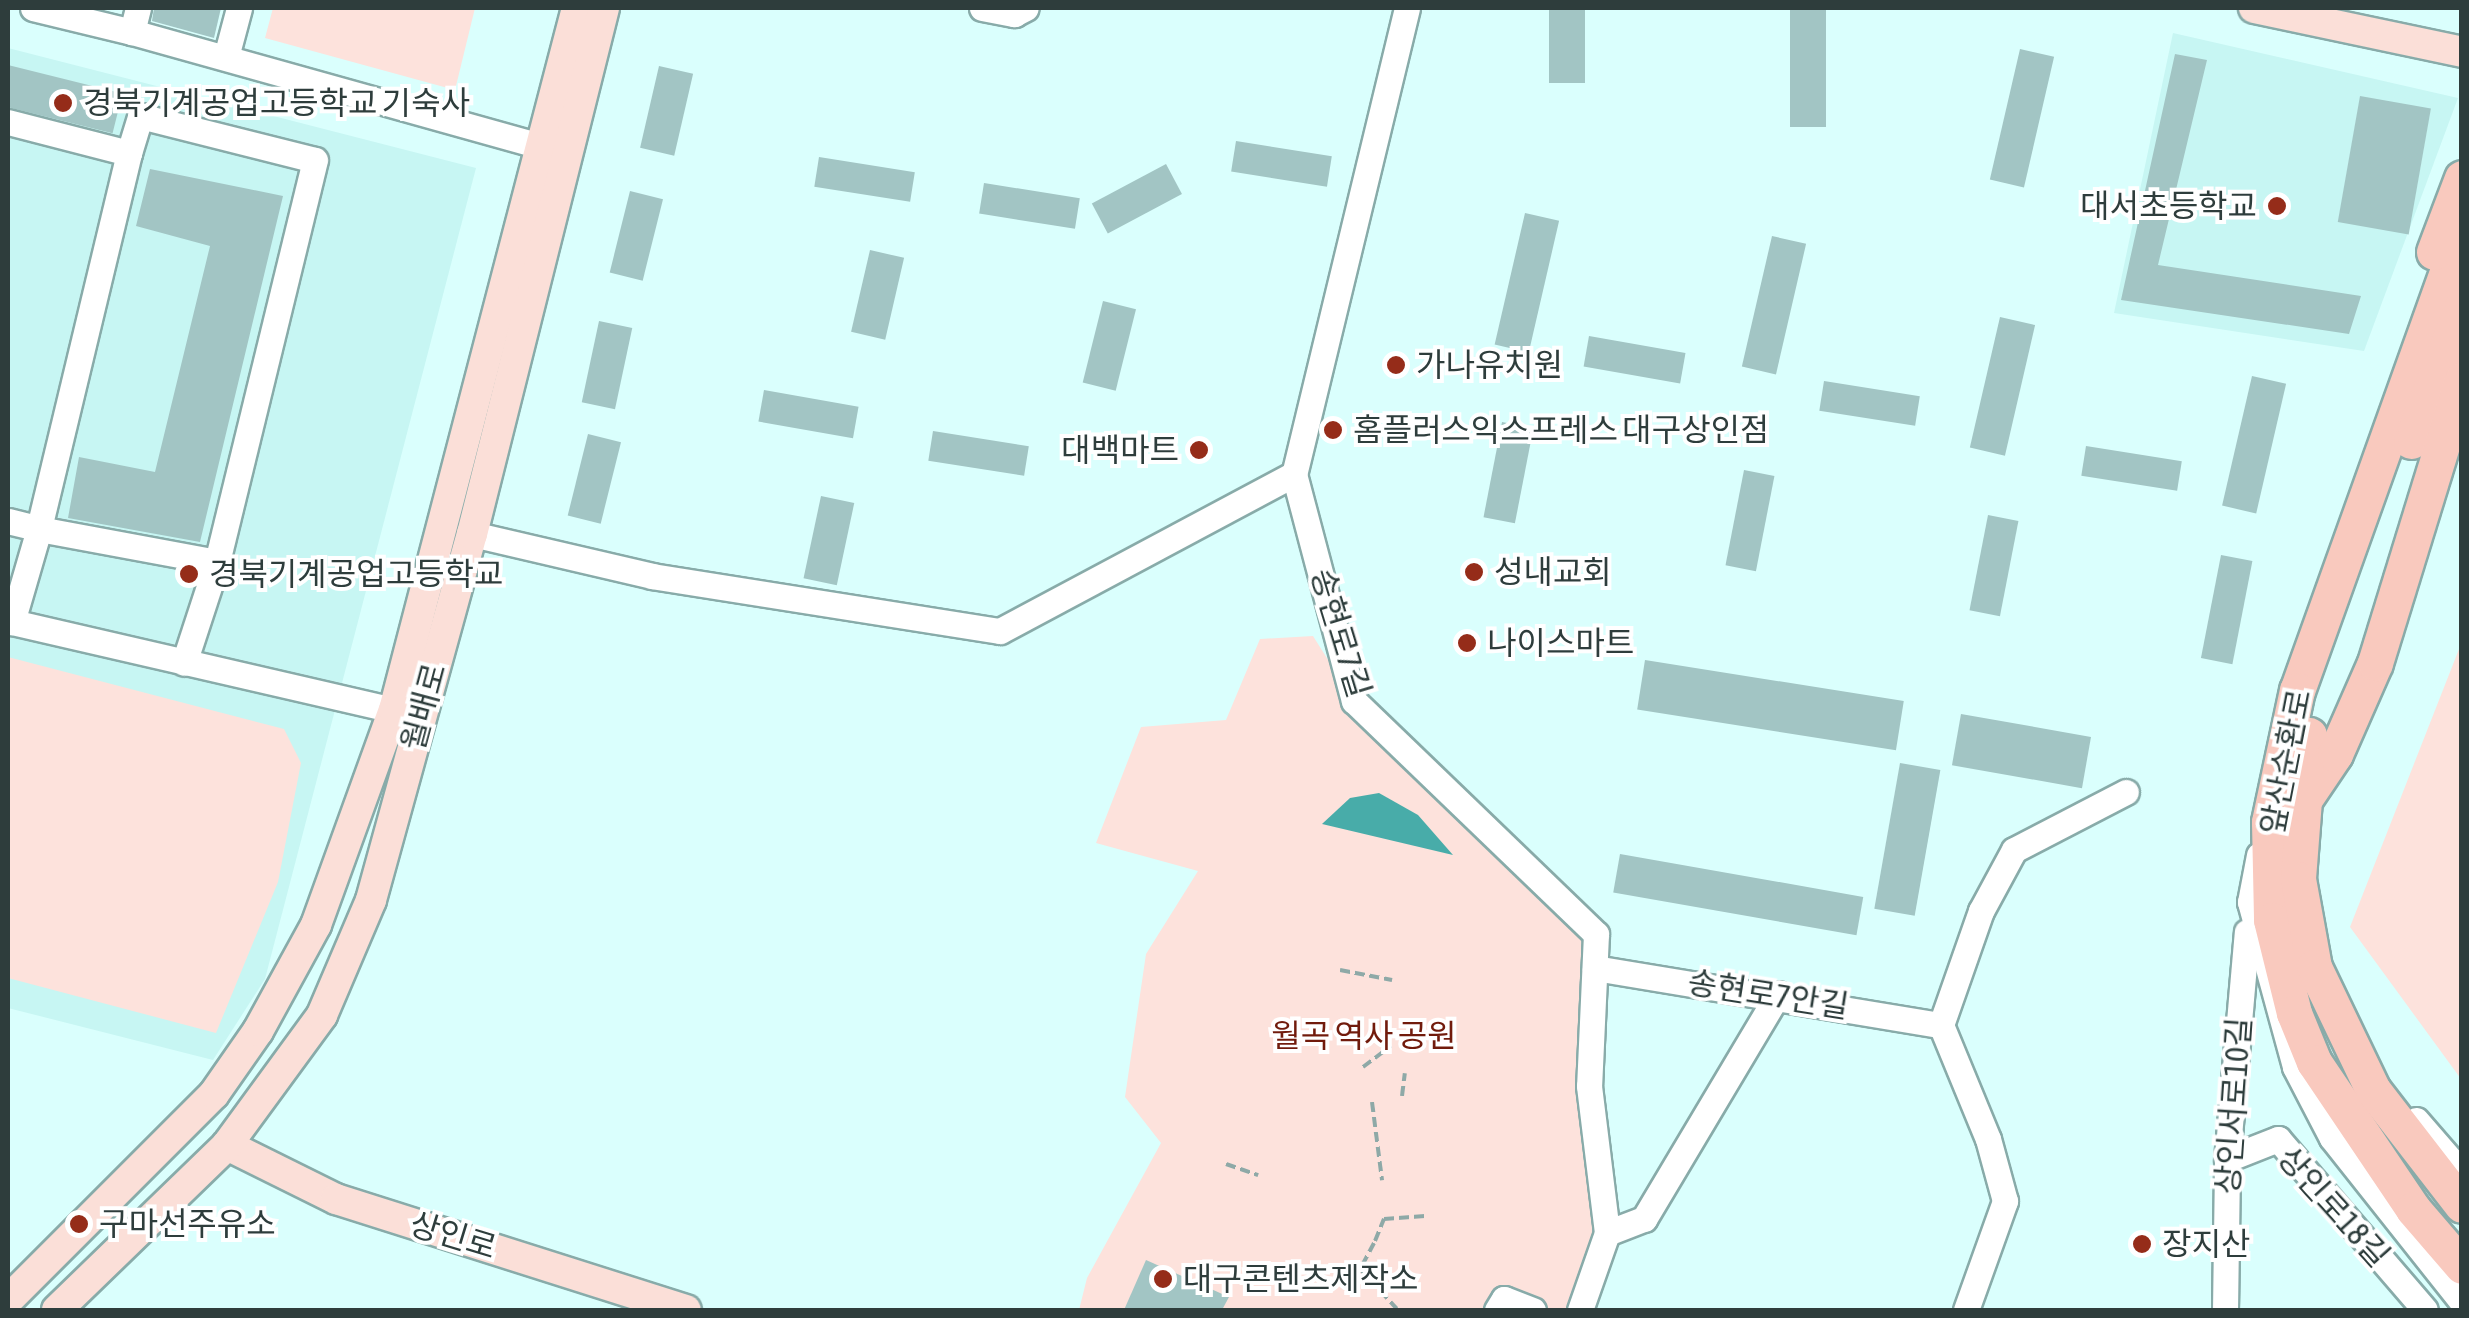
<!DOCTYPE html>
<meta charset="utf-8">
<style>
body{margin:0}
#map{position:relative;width:2469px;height:1318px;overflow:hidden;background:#dafffd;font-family:"Asap Condensed","Noto Sans KR",sans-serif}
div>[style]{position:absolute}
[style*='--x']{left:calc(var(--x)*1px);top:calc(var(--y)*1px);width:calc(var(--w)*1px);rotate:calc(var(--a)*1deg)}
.built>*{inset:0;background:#c7f6f3}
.green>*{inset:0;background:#fde2dc}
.water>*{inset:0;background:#48aca9}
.building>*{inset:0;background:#a2c5c4;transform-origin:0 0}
.path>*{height:4px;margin-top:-2px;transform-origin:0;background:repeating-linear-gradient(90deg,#8ea9a7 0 10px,transparent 0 15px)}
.roads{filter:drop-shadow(2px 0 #88aba9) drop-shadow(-2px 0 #88aba9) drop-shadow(0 2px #88aba9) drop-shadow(0 -2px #88aba9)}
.minor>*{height:25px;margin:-12.5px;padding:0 12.5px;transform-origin:12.5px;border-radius:12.5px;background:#fff}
.major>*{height:30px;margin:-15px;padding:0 15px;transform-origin:15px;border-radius:15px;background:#fbdfd8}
.highway>*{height:35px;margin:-17.5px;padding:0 17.5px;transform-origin:17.5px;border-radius:17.5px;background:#f9c9be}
.dots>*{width:28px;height:28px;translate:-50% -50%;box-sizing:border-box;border:5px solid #fff;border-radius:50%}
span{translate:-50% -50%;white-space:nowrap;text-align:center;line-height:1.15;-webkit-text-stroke:8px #fff;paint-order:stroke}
.poi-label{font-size:32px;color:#2e3d3c}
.left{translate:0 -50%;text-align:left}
.right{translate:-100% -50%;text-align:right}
.street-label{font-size:32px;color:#2e3d3c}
.park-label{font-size:32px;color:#711b0c}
.frame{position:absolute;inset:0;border:10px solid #2e3d3c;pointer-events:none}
</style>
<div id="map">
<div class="built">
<div style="clip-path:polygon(2173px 33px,2458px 98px,2364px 351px,2114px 313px)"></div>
<div style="clip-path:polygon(8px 48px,476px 168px,265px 979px,213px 1060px,8px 1008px)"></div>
</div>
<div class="green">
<div style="clip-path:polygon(273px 8px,475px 8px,455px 90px,265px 38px)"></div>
<div style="clip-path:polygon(1313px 636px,1354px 701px,1596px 934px,1589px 1086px,1607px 1233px,1580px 1310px,1079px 1310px,1087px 1278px,1161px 1143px,1125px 1097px,1146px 954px,1198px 871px,1096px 843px,1141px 727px,1226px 720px,1260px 639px)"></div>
<div style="clip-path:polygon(2461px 644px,2461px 1079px,2350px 927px)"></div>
<div style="clip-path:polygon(8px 657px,284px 729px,301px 763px,278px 882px,216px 1033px,8px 978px)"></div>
</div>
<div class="water">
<div style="clip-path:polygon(1379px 793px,1418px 815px,1453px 855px,1322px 824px,1350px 798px)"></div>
</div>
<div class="building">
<div style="clip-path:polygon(154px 8px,221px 8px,214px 38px,152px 21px)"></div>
<div style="left:1549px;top:8px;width:36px;height:75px"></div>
<div style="left:1790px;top:8px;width:36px;height:119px"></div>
<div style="left:2020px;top:49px;width:35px;height:134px;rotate:13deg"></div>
<div style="clip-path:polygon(2175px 54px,2207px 60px,2158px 265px,2361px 296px,2349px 334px,2121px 300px)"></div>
<div style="left:8px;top:65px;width:118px;height:41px;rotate:14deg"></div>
<div style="left:659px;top:66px;width:35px;height:84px;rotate:13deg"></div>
<div style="left:2360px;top:96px;width:72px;height:128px;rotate:10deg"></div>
<div style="left:1236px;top:141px;width:97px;height:31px;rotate:9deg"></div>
<div style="left:819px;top:157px;width:97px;height:30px;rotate:9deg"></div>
<div style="left:1166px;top:164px;width:34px;height:84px;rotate:62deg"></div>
<div style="clip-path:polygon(150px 169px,283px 196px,200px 542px,68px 518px,79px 457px,155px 472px,210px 246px,136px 226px)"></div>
<div style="left:984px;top:183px;width:97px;height:31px;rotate:9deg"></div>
<div style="left:630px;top:191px;width:34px;height:84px;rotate:14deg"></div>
<div style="left:1525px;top:213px;width:35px;height:135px;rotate:13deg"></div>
<div style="left:1772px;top:236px;width:35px;height:134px;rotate:13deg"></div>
<div style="left:870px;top:250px;width:35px;height:84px;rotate:13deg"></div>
<div style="left:1103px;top:301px;width:34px;height:84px;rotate:14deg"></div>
<div style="left:2000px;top:317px;width:36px;height:134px;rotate:13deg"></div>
<div style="left:599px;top:321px;width:34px;height:83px;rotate:12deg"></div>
<div style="left:1589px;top:336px;width:98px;height:31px;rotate:10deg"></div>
<div style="left:2252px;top:376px;width:35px;height:133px;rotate:13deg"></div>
<div style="left:1824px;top:381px;width:97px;height:30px;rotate:9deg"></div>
<div style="left:764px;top:390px;width:96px;height:32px;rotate:10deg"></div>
<div style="left:1502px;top:422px;width:32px;height:97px;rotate:11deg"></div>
<div style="left:933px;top:431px;width:97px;height:30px;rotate:9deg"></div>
<div style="left:588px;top:434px;width:34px;height:84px;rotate:14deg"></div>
<div style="left:2086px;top:446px;width:97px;height:30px;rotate:9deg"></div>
<div style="left:1744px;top:470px;width:31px;height:97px;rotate:11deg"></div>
<div style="left:821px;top:496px;width:34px;height:84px;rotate:12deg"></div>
<div style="left:1988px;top:515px;width:31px;height:97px;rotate:11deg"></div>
<div style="left:2221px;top:555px;width:32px;height:105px;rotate:11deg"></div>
<div style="left:1645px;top:660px;width:262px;height:50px;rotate:9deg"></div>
<div style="left:1961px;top:714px;width:132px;height:52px;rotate:10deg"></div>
<div style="left:1900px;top:763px;width:41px;height:148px;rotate:10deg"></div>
<div style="left:1620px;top:854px;width:247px;height:39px;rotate:10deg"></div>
<div style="clip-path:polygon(1146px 1260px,1229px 1297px,1222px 1310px,1124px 1310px)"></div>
</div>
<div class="path">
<div style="--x:1340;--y:970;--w:53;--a:10.9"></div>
<div style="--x:1363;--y:1067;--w:35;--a:-37"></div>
<div style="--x:1402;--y:1096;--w:23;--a:-83"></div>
<div style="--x:1372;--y:1102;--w:79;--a:82.7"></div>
<div style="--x:1226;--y:1164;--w:34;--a:19"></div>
<div style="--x:1375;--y:1241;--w:24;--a:-68"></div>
<div style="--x:1384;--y:1219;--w:41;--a:-4.2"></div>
<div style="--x:1374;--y:1243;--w:30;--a:118"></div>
<div style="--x:1360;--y:1269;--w:54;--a:47.2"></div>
</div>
<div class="roads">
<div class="minor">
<div style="--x:33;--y:8;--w:102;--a:13.6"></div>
<div style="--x:138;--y:8;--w:25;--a:104"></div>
<div style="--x:132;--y:32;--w:423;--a:15.6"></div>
<div style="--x:982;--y:8;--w:33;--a:11"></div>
<div style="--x:1014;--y:14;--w:13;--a:-27"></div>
<div style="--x:1407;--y:8;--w:480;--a:103.6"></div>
<div style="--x:1294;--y:474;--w:235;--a:75.2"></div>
<div style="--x:1354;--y:701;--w:336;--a:43.9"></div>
<div style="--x:1596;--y:934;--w:152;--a:92.6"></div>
<div style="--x:1589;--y:1086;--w:148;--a:83"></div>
<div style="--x:1607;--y:1233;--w:82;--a:109.3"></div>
<div style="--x:226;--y:57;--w:51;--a:-75.1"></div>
<div style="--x:8;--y:122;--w:125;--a:14.4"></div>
<div style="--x:129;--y:153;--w:39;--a:-73"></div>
<div style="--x:140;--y:116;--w:180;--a:14.1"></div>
<div style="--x:315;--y:160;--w:414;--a:103.7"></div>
<div style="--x:217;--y:562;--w:106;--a:108.1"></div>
<div style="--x:129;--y:153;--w:387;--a:103.5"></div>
<div style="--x:39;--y:529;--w:181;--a:10.5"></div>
<div style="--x:8;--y:521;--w:32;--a:14"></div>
<div style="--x:39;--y:529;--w:97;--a:106.2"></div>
<div style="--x:472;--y:534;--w:185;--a:13.1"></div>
<div style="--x:652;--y:576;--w:352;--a:9"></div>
<div style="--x:1000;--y:631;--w:333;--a:-28.1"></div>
<div style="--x:8;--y:621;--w:396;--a:13"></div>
<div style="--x:2259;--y:855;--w:48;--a:100.8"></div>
<div style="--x:2250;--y:902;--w:171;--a:74.7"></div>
<div style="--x:2295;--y:1067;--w:80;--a:62.5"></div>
<div style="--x:2332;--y:1138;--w:209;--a:51.6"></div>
<div style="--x:1595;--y:968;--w:351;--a:9.4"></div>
<div style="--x:2416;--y:1120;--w:70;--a:49"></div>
<div style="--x:2227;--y:1159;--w:55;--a:-21.4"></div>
<div style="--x:2278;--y:1139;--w:225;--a:49.3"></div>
<div style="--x:1607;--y:1233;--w:40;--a:-21"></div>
<div style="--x:1644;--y:1219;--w:262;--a:-59.2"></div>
<div style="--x:1497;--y:1310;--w:13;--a:-58"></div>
<div style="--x:1504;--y:1299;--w:31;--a:21"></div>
<div style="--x:1966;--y:1310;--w:116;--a:-70.3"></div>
<div style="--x:2005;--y:1201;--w:64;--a:-105.3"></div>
<div style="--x:1988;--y:1139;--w:123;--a:-112.4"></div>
<div style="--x:1941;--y:1025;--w:121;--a:-70.7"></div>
<div style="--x:1981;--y:911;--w:69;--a:-61.6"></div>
<div style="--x:2014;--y:850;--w:126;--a:-27.4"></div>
<div style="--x:2225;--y:1310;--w:151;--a:-89.2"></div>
<div style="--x:2227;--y:1159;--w:228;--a:-85"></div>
</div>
<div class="major">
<div style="--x:2254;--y:8;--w:213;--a:11.9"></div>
<div style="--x:227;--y:1145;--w:122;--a:26.4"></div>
<div style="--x:336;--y:1199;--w:367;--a:17.6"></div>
<div style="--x:8;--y:1300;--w:291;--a:-45"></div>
<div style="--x:214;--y:1094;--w:77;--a:-55.1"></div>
<div style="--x:258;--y:1031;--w:121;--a:-61.3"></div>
<div style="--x:316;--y:925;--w:229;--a:-70.1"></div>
<div style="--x:394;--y:710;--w:725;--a:-75.39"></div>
<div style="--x:57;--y:1310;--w:237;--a:-44.1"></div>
<div style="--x:227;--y:1145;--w:161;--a:-53.8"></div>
<div style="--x:322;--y:1015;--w:125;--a:-66.9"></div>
<div style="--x:371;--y:900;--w:380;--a:-74.6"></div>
<div style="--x:472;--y:534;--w:542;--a:-75.91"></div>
</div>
<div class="highway">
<div style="--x:2462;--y:230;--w:489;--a:109.7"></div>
<div style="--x:2297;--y:690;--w:135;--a:102"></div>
<div style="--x:2269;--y:822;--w:98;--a:88.8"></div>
<div style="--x:2271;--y:920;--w:96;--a:76.1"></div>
<div style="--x:2294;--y:1013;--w:53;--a:67.8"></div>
<div style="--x:2314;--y:1062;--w:177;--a:56"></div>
<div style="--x:2413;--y:1209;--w:75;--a:49.3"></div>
<div style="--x:2434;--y:252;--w:79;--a:-69.3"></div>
<div style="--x:2411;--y:441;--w:144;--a:-69.3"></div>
<div style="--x:2309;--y:735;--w:144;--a:94.4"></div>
<div style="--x:2298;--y:879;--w:89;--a:79.7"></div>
<div style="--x:2314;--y:967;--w:136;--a:64.4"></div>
<div style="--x:2373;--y:1090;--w:145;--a:52.3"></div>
<div style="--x:2302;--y:803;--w:59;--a:-56"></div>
<div style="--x:2335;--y:754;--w:99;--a:-66.3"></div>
<div style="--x:2375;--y:663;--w:296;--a:-72.9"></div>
</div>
</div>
<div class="dots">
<div style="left:63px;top:103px;background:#952c19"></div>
<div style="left:2277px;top:206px;background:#952c19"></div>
<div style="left:1396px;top:365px;background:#952c19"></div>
<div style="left:1333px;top:430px;background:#952c19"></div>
<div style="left:1199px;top:450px;background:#952c19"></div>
<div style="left:1474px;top:572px;background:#952c19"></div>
<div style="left:189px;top:574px;background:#952c19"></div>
<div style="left:1467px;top:643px;background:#952c19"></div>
<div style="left:79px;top:1224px;background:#952c19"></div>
<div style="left:2142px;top:1244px;background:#952c19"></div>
<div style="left:1163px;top:1279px;background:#952c19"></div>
</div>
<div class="poi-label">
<span class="left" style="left:83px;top:103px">경북기계공업고등학교 기숙사</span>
<span class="right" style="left:2257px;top:206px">대서초등학교</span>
<span class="left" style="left:1416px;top:365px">가나유치원</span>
<span class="left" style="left:1353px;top:430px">홈플러스익스프레스 대구상인점</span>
<span class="right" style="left:1179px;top:450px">대백마트</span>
<span class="left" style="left:1494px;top:572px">성내교회</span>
<span class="left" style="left:209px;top:574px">경북기계공업고등학교</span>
<span class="left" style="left:1487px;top:643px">나이스마트</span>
<span class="left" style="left:99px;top:1224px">구마선주유소</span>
<span class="left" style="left:2162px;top:1244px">장지산</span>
<span class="left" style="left:1183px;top:1279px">대구콘텐츠제작소</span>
</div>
<div class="street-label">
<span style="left:1340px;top:633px;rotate:73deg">송현로7길</span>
<span style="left:424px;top:707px;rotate:-75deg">월배로</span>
<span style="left:2286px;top:762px;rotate:-79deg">앞산순환로</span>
<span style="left:1768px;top:995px;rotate:9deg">송현로7안길</span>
<span style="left:2234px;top:1106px;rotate:-86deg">상인서로10길</span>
<span style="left:2333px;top:1207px;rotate:48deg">상인로18길</span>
<span style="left:453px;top:1236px;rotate:17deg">상인로</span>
</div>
<div class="park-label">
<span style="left:1364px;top:1036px">월곡 역사 공원</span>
</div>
<div class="frame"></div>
</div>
